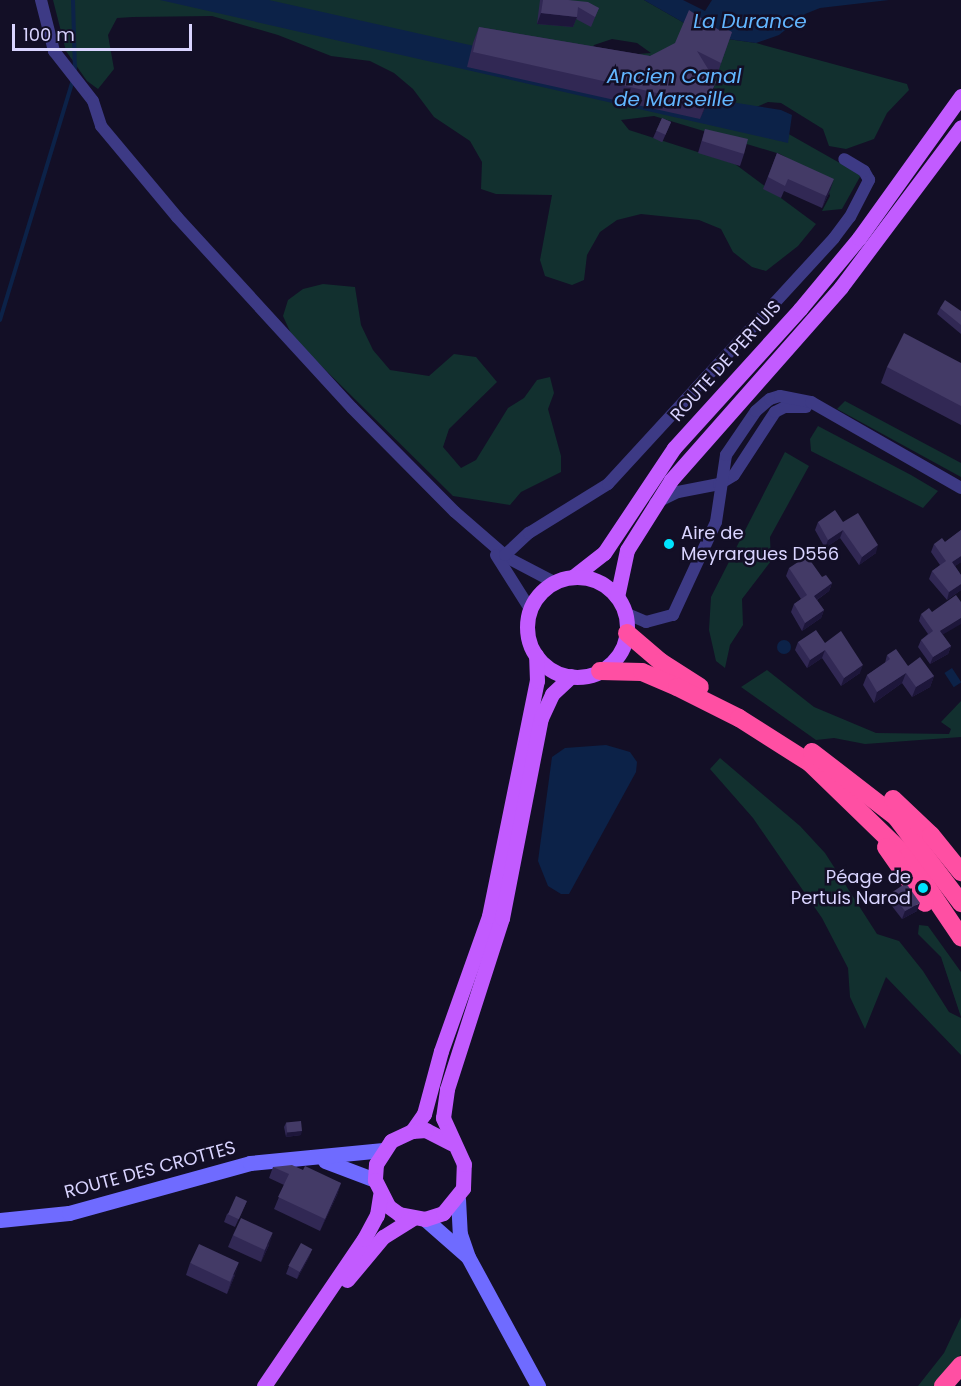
<!DOCTYPE html>
<meta charset="utf-8">
<style>
body{margin:0}
#map{position:relative;width:961px;height:1386px;overflow:hidden;background:#130f26;font-family:Poppins,sans-serif}
div>[style]{position:absolute}
[style*='--x']{left:calc(var(--x)*1px);top:calc(var(--y)*1px);width:calc(var(--w)*1px);rotate:calc(var(--a)*1deg)}
.green>*{inset:0;background:#12302f}
.water>*{inset:0;background:#0c2248;transform-origin:0 0}
.round{border-radius:50%}
.stream>*{height:4px;margin:-2px;padding:0 2px;transform-origin:2px;border-radius:2px;background:#0c2248}
.street>*{height:12px;margin:-6px;padding:0 6px;transform-origin:6px;border-radius:6px;background:#3d3a85}
.secondary>*{height:15px;margin:-7.5px;padding:0 7.5px;transform-origin:7.5px;border-radius:7.5px;background:#6f6bff}
.primary>*{height:15px;margin:-7.5px;padding:0 7.5px;transform-origin:7.5px;border-radius:7.5px;background:#c25bff}
.primary>.ring{margin:-7.5px;padding:0;box-sizing:content-box;background:none;border:15px solid #c25bff;border-radius:50%}
.highway>*{height:18px;margin:-9px;padding:0 9px;transform-origin:9px;border-radius:9px;background:#ff4fa3}
.wall>*{inset:0;background:#312854;transform-origin:0 0}
.shaded-wall>*{inset:0;background:#1d163a}
.building>*{inset:0;background:#433a66;transform-origin:0 0}
.dots>*{width:16px;height:16px;translate:-50% -50%;box-sizing:border-box;border:3px solid #130f26;border-radius:50%}
span{translate:-50% -50%;white-space:nowrap;text-align:center;line-height:1.15;-webkit-text-stroke:5px #130f26;paint-order:stroke}
.street-label{font-size:18px;color:#d9d4ff}
.poi-label{font-size:18px;color:#d9d4ff}
.left{translate:0 -50%;text-align:left}
.right{translate:-100% -50%;text-align:right}
.water-label{font-size:20px;color:#62b6ff;font-style:italic}
.scale{position:absolute;left:12px;top:24px;width:180px;height:27px;box-sizing:border-box;border:3px solid #d9d4ff;border-top:0;padding-left:8px;font-size:18px;line-height:21px;white-space:nowrap;color:#d9d4ff;-webkit-text-stroke:4px #130f26;paint-order:stroke}
</style>
<div id="map">
<div class="green">
<div style="clip-path:polygon(53px 0,644px 0,707px 36px,756px 43px,907px 84px,909px 90px,887px 113px,874px 139px,846px 149px,829px 146px,823px 129px,781px 103px,768px 102px,754px 108px,700px 105px,613px 63px,624px 55px,651px 53px,637px 43px,612px 39px,594px 45px,588px 56px,570px 59px,512px 47px,514px 65px,646px 94px,699px 117px,771px 124px,861px 175px,842px 209px,822px 211px,830px 196px,825px 179px,780px 154px,654px 116px,621px 120px,629px 130px,735px 164px,816px 224px,798px 246px,766px 271px,752px 267px,733px 252px,721px 229px,699px 220px,641px 214px,617px 220px,600px 232px,587px 255px,584px 280px,572px 285px,545px 276px,540px 260px,552px 195px,496px 194px,481px 189px,482px 162px,470px 141px,434px 117px,413px 89px,394px 73px,370px 61px,331px 56px,278px 35px,212px 16px,133px 17px,117px 18px,108px 35px,114px 69px,98px 89px,87px 81px,66px 51px)"></div>
<div style="clip-path:polygon(323px 284px,355px 287px,361px 325px,373px 350px,390px 370px,429px 376px,454px 354px,476px 357px,497px 382px,449px 429px,443px 447px,461px 468px,476px 460px,508px 408px,524px 398px,537px 380px,550px 377px,554px 393px,548px 409px,561px 456px,561px 472px,521px 492px,510px 505px,453px 496px,293px 338px,283px 316px,288px 300px,303px 289px)"></div>
<div style="clip-path:polygon(845px 401px,961px 463px,961px 477px,837px 409px)"></div>
<div style="clip-path:polygon(818px 426px,911px 475px,938px 491px,923px 508px,811px 451px,810px 439px)"></div>
<div style="clip-path:polygon(785px 452px,809px 466px,770px 537px,771px 561px,742px 599px,743px 625px,730px 645px,725px 668px,716px 661px,709px 630px,711px 597px)"></div>
<div style="clip-path:polygon(767px 670px,814px 707px,876px 733px,949px 734px,951px 729px,941px 722px,961px 701px,961px 737px,865px 744px,834px 738px,816px 740px,741px 687px)"></div>
<div style="clip-path:polygon(720px 758px,800px 826px,825px 853px,877px 934px,899px 941px,923px 971px,949px 1012px,961px 1018px,961px 1055px,886px 977px,865px 1029px,850px 997px,848px 968px,822px 918px,753px 818px,710px 769px)"></div>
<div style="clip-path:polygon(919px 925px,928px 926px,961px 972px,961px 1017px,941px 957px,918px 934px)"></div>
<div style="clip-path:polygon(961px 1317px,961px 1354px,934px 1386px,918px 1386px,944px 1353px)"></div>
</div>
<div class="water">
<div style="clip-path:polygon(160px 0,269px 0,706px 98px,781px 110px,792px 115px,788px 143px)"></div>
<div style="clip-path:polygon(644px 0,683px 0,705px 11px,712px 0,889px 0,820px 8px,805px 14px,779px 35px,756px 43px,707px 36px)"></div>
<div class="round" style="left:777px;top:640px;width:14px;height:14px"></div>
<div style="left:952px;top:668px;width:17px;height:9px;rotate:57deg"></div>
<div style="clip-path:polygon(606px 745px,630px 752px,637px 762px,636px 772px,569px 894px,561px 894px,548px 886px,538px 861px,552px 757px,565px 748px)"></div>
</div>
<div class="stream">
<div style="--x:73;--y:0;--w:73;--a:88.4"></div>
<div style="--x:0;--y:320;--w:251;--a:-73.1"></div>
</div>
<div class="street">
<div style="--x:41;--y:0;--w:53;--a:75.7"></div>
<div style="--x:54;--y:51;--w:63;--a:52"></div>
<div style="--x:93;--y:101;--w:26;--a:72"></div>
<div style="--x:101;--y:126;--w:119;--a:50.1"></div>
<div style="--x:177;--y:217;--w:259;--a:47.5"></div>
<div style="--x:352;--y:408;--w:146;--a:45.3"></div>
<div style="--x:455;--y:512;--w:70;--a:41"></div>
<div style="--x:508;--y:558;--w:52;--a:27.6"></div>
<div style="--x:655;--y:503;--w:25;--a:-26"></div>
<div style="--x:678;--y:492;--w:42;--a:-11"></div>
<div style="--x:719;--y:484;--w:17;--a:-31"></div>
<div style="--x:734;--y:475;--w:75;--a:-56.9"></div>
<div style="--x:775;--y:412;--w:11;--a:-27"></div>
<div style="--x:785;--y:407;--w:21;--a:0"></div>
<div style="--x:496;--y:555;--w:64;--a:57.8"></div>
<div style="--x:505;--y:555;--w:33;--a:-43"></div>
<div style="--x:529;--y:533;--w:93;--a:-31.8"></div>
<div style="--x:608;--y:484;--w:334;--a:-47.4"></div>
<div style="--x:834;--y:238;--w:26;--a:-53"></div>
<div style="--x:850;--y:217;--w:42;--a:-62.8"></div>
<div style="--x:869;--y:180;--w:10;--a:-119"></div>
<div style="--x:864;--y:171;--w:23;--a:-149"></div>
<div style="--x:625;--y:613;--w:23;--a:23"></div>
<div style="--x:646;--y:622;--w:28;--a:-15"></div>
<div style="--x:673;--y:615;--w:102;--a:-65.2"></div>
<div style="--x:716;--y:522;--w:68;--a:-81.5"></div>
<div style="--x:726;--y:455;--w:53;--a:-55.7"></div>
<div style="--x:756;--y:411;--w:18;--a:-41"></div>
<div style="--x:770;--y:399;--w:10;--a:-17"></div>
<div style="--x:780;--y:396;--w:32;--a:11"></div>
<div style="--x:811;--y:402;--w:173;--a:29.8"></div>
</div>
<div class="secondary">
<div style="--x:325;--y:1161;--w:53;--a:20.8"></div>
<div style="--x:458;--y:1199;--w:35;--a:87"></div>
<div style="--x:460;--y:1234;--w:24;--a:71"></div>
<div style="--x:468;--y:1257;--w:147;--a:61.5"></div>
<div style="--x:425;--y:1219;--w:55;--a:41.3"></div>
<div style="--x:0;--y:1220;--w:69;--a:-5.8"></div>
<div style="--x:69;--y:1213;--w:188;--a:-15.4"></div>
<div style="--x:250;--y:1163;--w:134;--a:-5.6"></div>
</div>
<div class="primary">
<div style="--x:573;--y:577;--w:39;--a:-38"></div>
<div style="--x:604;--y:553;--w:126;--a:-56.3"></div>
<div style="--x:674;--y:448;--w:188;--a:-47.8"></div>
<div style="--x:800;--y:309;--w:92;--a:-50.3"></div>
<div style="--x:859;--y:238;--w:175;--a:-54.3"></div>
<div class="ring" style="left:527px;top:577px;width:85px;height:85px"></div>
<div style="--x:617;--y:597;--w:48;--a:-78"></div>
<div style="--x:627;--y:550;--w:83;--a:-57.8"></div>
<div style="--x:671;--y:480;--w:257;--a:-48.6"></div>
<div style="--x:841;--y:287;--w:200;--a:-53.1"></div>
<div style="--x:412;--y:1131;--w:21;--a:-55"></div>
<div style="--x:424;--y:1114;--w:65;--a:-74.9"></div>
<div style="--x:441;--y:1051;--w:143;--a:-70.4"></div>
<div style="--x:489;--y:916;--w:240;--a:-78.5"></div>
<div style="--x:537;--y:681;--w:26;--a:-92"></div>
<div style="--x:451;--y:1143;--w:28;--a:-153"></div>
<div style="--x:426;--y:1130;--w:14;--a:176"></div>
<div style="--x:412;--y:1131;--w:23;--a:155"></div>
<div style="--x:391;--y:1141;--w:27;--a:123"></div>
<div style="--x:376;--y:1164;--w:16;--a:94"></div>
<div style="--x:375;--y:1180;--w:29;--a:63"></div>
<div style="--x:388;--y:1206;--w:14;--a:36"></div>
<div style="--x:399;--y:1214;--w:26;--a:11"></div>
<div style="--x:425;--y:1219;--w:19;--a:-18"></div>
<div style="--x:443;--y:1213;--w:32;--a:-51"></div>
<div style="--x:463;--y:1188;--w:24;--a:-88"></div>
<div style="--x:464;--y:1164;--w:51;--a:-114.5"></div>
<div style="--x:443;--y:1118;--w:29;--a:-82"></div>
<div style="--x:447;--y:1089;--w:180;--a:-72.2"></div>
<div style="--x:502;--y:918;--w:204;--a:-79"></div>
<div style="--x:541;--y:718;--w:26;--a:-65"></div>
<div style="--x:552;--y:694;--w:26;--a:-43"></div>
<div style="--x:347;--y:1280;--w:56;--a:-50.1"></div>
<div style="--x:383;--y:1237;--w:34;--a:-32"></div>
<div style="--x:264;--y:1386;--w:178;--a:-55.8"></div>
<div style="--x:364;--y:1239;--w:27;--a:-62"></div>
<div style="--x:377;--y:1215;--w:20;--a:-81"></div>
</div>
<div class="highway">
<div style="--x:627;--y:633;--w:45;--a:40.5"></div>
<div style="--x:661;--y:662;--w:46;--a:32.7"></div>
<div style="--x:600;--y:671;--w:42;--a:1.4"></div>
<div style="--x:642;--y:672;--w:38;--a:23"></div>
<div style="--x:677;--y:687;--w:69;--a:26.6"></div>
<div style="--x:739;--y:718;--w:84;--a:32.4"></div>
<div style="--x:810;--y:763;--w:135;--a:44.1"></div>
<div style="--x:907;--y:857;--w:97;--a:56"></div>
<div style="--x:812;--y:752;--w:106;--a:37.7"></div>
<div style="--x:896;--y:817;--w:108;--a:52.9"></div>
<div style="--x:893;--y:799;--w:52;--a:43.5"></div>
<div style="--x:931;--y:835;--w:48;--a:51"></div>
<div style="--x:886;--y:847;--w:68;--a:55.1"></div>
<div style="--x:943;--y:1386;--w:28;--a:-49"></div>
</div>
<div class="wall">
<div style="clip-path:polygon(540px 0,568px 0,599px 8px,591px 27px,576px 19px,573px 27px,537px 24px)"></div>
<div style="clip-path:polygon(479px 27px,650px 56px,719px 30px,732px 32px,716px 78px,713px 77px,710px 97px,700px 119px,467px 67px,473px 43px)"></div>
<div style="left:662px;top:118px;width:10px;height:22px;rotate:24deg"></div>
<div style="clip-path:polygon(705px 129px,744px 154px,740px 166px,698px 153px)"></div>
<div style="clip-path:polygon(777px 153px,830px 191px,822px 208px,784px 191px,781px 198px,763px 189px)"></div>
<div style="clip-path:polygon(940px 308px,961px 311px,961px 334px,937px 314px)"></div>
<div style="clip-path:polygon(961px 363px,961px 425px,881px 383px,887px 367px)"></div>
<div style="clip-path:polygon(818px 522px,843px 522px,876px 553px,859px 565px,840px 538px,825px 548px,815px 530px)"></div>
<div style="clip-path:polygon(961px 530px,961px 562px,955px 566px,961px 575px,961px 590px,947px 600px,929px 579px,932px 571px,940px 565px,931px 552px,934px 544px,945px 542px)"></div>
<div style="clip-path:polygon(789px 568px,822px 577px,832px 583px,829px 591px,817px 600px,824px 610px,821px 618px,802px 631px,791px 612px,794px 604px,801px 599px,786px 576px)"></div>
<div style="clip-path:polygon(921px 614px,943px 635px,951px 646px,948px 654px,930px 664px,918px 647px,921px 640px,928px 634px,919px 621px)"></div>
<div style="clip-path:polygon(798px 642px,825px 643px,860px 673px,841px 686px,822px 658px,807px 668px,795px 650px)"></div>
<div style="clip-path:polygon(887px 655px,908px 666px,934px 676px,930px 687px,912px 697px,902px 683px,874px 703px,863px 685px,867px 675px,885px 663px)"></div>
<div style="clip-path:polygon(891px 893px,917px 911px,902px 919px,888px 901px)"></div>
<div style="clip-path:polygon(286px 1123px,301px 1135px,286px 1137px,284px 1127px)"></div>
<div style="clip-path:polygon(273px 1167px,303px 1170px,341px 1183px,337px 1195px,320px 1231px,274px 1209px,284px 1185px,269px 1178px)"></div>
<div style="clip-path:polygon(247px 1201px,235px 1227px,224px 1222px,227px 1214px)"></div>
<div style="clip-path:polygon(233px 1235px,269px 1245px,261px 1262px,228px 1247px)"></div>
<div style="clip-path:polygon(312px 1249px,309px 1257px,297px 1279px,286px 1274px,289px 1266px)"></div>
<div style="clip-path:polygon(190px 1263px,235px 1275px,227px 1294px,186px 1275px)"></div>
</div>
<div class="shaded-wall">
<div style="clip-path:polygon(541px 13px,577px 17px,573px 27px,537px 24px)"></div>
<div style="clip-path:polygon(716px 82px,710px 97px,700px 119px,706px 104px)"></div>
<div style="clip-path:polygon(834px 179px,830px 191px,822px 208px,826px 196px)"></div>
<div style="clip-path:polygon(843px 530px,840px 538px,825px 548px,828px 540px)"></div>
<div style="clip-path:polygon(878px 545px,876px 553px,859px 565px,862px 557px)"></div>
<div style="clip-path:polygon(961px 556px,961px 562px,949px 570px,952px 562px)"></div>
<div style="clip-path:polygon(832px 583px,829px 591px,811px 604px,814px 596px)"></div>
<div style="clip-path:polygon(961px 584px,961px 590px,947px 600px,949px 592px)"></div>
<div style="clip-path:polygon(824px 610px,821px 618px,802px 631px,805px 623px)"></div>
<div style="clip-path:polygon(961px 618px,961px 624px,937px 638px,940px 631px)"></div>
<div style="clip-path:polygon(951px 646px,948px 654px,930px 664px,933px 657px)"></div>
<div style="clip-path:polygon(825px 650px,822px 658px,807px 668px,810px 660px)"></div>
<div style="clip-path:polygon(863px 665px,860px 673px,841px 686px,844px 678px)"></div>
<div style="clip-path:polygon(906px 673px,902px 683px,874px 703px,877px 692px)"></div>
<div style="clip-path:polygon(934px 676px,930px 687px,912px 697px,916px 687px)"></div>
<div style="clip-path:polygon(920px 903px,917px 911px,902px 919px,905px 911px)"></div>
<div style="clip-path:polygon(302px 1131px,301px 1135px,286px 1137px,287px 1132px)"></div>
<div style="clip-path:polygon(341px 1183px,337px 1195px,320px 1231px,325px 1219px)"></div>
<div style="clip-path:polygon(273px 1233px,269px 1245px,261px 1262px,265px 1250px)"></div>
<div style="clip-path:polygon(312px 1249px,309px 1257px,297px 1279px,300px 1271px)"></div>
<div style="clip-path:polygon(239px 1263px,235px 1275px,227px 1294px,231px 1282px)"></div>
</div>
<div class="building">
<div style="clip-path:polygon(543px 0,568px 0,588px 2px,599px 8px,595px 17px,578px 7px,577px 17px,541px 13px)"></div>
<div style="clip-path:polygon(689px 10px,719px 30px,721px 26px,732px 32px,721px 63px,697px 51px,716px 82px,706px 104px,473px 52px,479px 27px,650px 56px,675px 43px)"></div>
<div style="left:662px;top:118px;width:10px;height:14px;rotate:24deg"></div>
<div style="clip-path:polygon(705px 129px,748px 139px,744px 154px,702px 141px)"></div>
<div style="clip-path:polygon(777px 153px,834px 179px,826px 196px,788px 179px,785px 186px,768px 177px)"></div>
<div style="clip-path:polygon(945px 300px,961px 311px,961px 325px,940px 308px)"></div>
<div style="clip-path:polygon(904px 333px,961px 363px,961px 406px,887px 367px)"></div>
<div style="clip-path:polygon(835px 510px,843px 522px,858px 513px,878px 545px,862px 557px,843px 530px,828px 540px,818px 522px)"></div>
<div style="clip-path:polygon(961px 530px,961px 556px,952px 562px,961px 575px,961px 584px,949px 592px,932px 571px,946px 561px,934px 544px,942px 538px,945px 542px)"></div>
<div style="clip-path:polygon(807px 556px,822px 577px,826px 575px,832px 583px,814px 596px,824px 610px,805px 623px,794px 604px,807px 595px,789px 568px)"></div>
<div style="clip-path:polygon(956px 595px,961px 602px,961px 618px,940px 631px,951px 646px,933px 657px,921px 640px,933px 631px,921px 614px,929px 608px,932px 612px)"></div>
<div style="clip-path:polygon(816px 630px,825px 643px,841px 631px,863px 665px,844px 678px,825px 650px,810px 660px,798px 642px)"></div>
<div style="clip-path:polygon(896px 649px,908px 666px,920px 657px,934px 676px,916px 687px,906px 673px,877px 692px,867px 675px,890px 659px,887px 655px)"></div>
<div style="clip-path:polygon(906px 883px,920px 903px,905px 911px,891px 893px)"></div>
<div style="left:301px;top:1121px;width:10px;height:15px;rotate:84deg"></div>
<div style="clip-path:polygon(292px 1165px,303px 1170px,305px 1166px,341px 1183px,325px 1219px,278px 1197px,289px 1174px,273px 1167px)"></div>
<div style="left:236px;top:1196px;width:12px;height:20px;rotate:24deg"></div>
<div style="left:241px;top:1218px;width:35px;height:19px;rotate:25deg"></div>
<div style="left:301px;top:1243px;width:13px;height:26px;rotate:29deg"></div>
<div style="left:199px;top:1244px;width:44px;height:21px;rotate:25deg"></div>
</div>
<div class="dots">
<div style="left:669px;top:544px;background:#00e5ff"></div>
<div style="left:923px;top:888px;background:#00e5ff"></div>
</div>
<div class="street-label">
<span style="left:726px;top:361px;rotate:-48deg">ROUTE DE PERTUIS</span>
<span style="left:150px;top:1170px;rotate:-15deg">ROUTE DES CROTTES</span>
</div>
<div class="poi-label">
<span class="left" style="left:681px;top:544px">Aire de<br>Meyrargues D556</span>
<span class="right" style="left:911px;top:888px">Péage de<br>Pertuis Narod</span>
</div>
<div class="water-label">
<span style="left:750px;top:21px">La Durance</span>
<span style="left:674px;top:88px">Ancien Canal<br>de Marseille</span>
</div>
<div class="scale">100 m</div>
</div>
